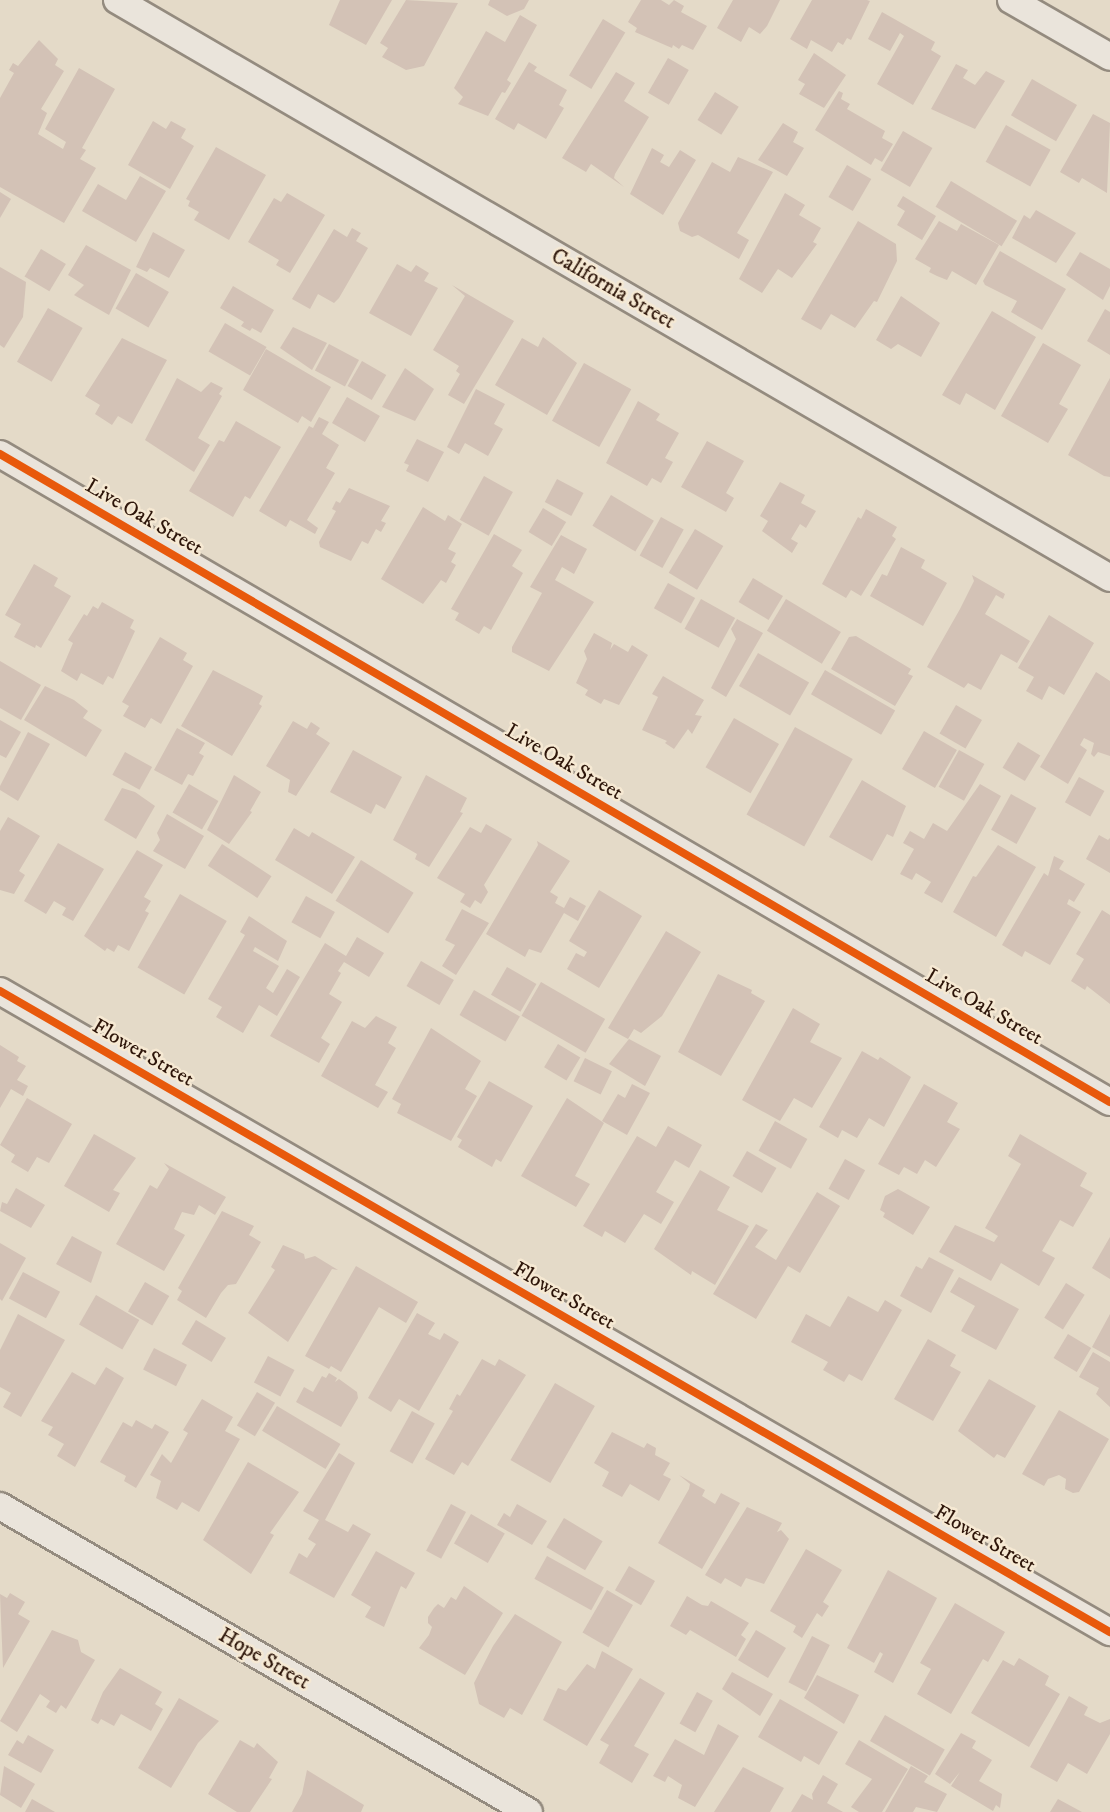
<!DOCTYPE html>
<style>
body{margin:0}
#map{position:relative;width:1110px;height:1812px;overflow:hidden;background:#e4dac8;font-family:"IM FELL DW Pica",serif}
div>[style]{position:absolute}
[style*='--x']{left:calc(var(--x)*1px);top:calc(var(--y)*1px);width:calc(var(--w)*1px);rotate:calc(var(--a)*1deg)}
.building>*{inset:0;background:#d3c2b6;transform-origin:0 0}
.roads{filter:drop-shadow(2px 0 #948b7f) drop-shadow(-2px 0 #948b7f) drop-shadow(0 2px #948b7f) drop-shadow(0 -2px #948b7f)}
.street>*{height:26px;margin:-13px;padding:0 13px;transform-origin:13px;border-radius:13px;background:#eae4db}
.cycleway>*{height:8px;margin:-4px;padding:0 4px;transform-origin:4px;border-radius:4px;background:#e8590c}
span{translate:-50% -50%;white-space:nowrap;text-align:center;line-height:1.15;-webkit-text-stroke:5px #f6e9d3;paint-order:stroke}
.street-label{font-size:21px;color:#2e160a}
</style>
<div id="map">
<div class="building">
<div style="clip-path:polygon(340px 0,392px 0,366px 45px,329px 25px)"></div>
<div style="clip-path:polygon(406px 0,458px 3px,424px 66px,406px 70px,382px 57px,388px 48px,380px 43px)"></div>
<div style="clip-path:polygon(490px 0,529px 0,524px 9px,507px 16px,488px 5px)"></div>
<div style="clip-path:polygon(641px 0,661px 0,669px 5px,674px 0,684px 6px,681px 12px,707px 26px,693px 50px,682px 45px,679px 49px,673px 45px,672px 48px,635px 32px,637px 28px,628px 22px)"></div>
<div style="clip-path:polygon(733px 0,780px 0,767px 26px,760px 34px,749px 27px,741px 42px,717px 28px)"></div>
<div style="clip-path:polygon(812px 0,867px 0,870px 1px,851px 40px,847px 38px,843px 45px,838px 42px,832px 52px,811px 40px,807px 49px,790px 39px)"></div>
<div style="clip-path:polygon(882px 12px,935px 42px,931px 50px,941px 56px,913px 105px,877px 84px,904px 36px,900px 33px,890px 51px,868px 39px)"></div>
<div style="clip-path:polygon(520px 15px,537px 25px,507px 80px,511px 83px,505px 93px,502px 92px,488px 116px,458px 104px,463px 97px,454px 88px,486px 31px,505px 42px)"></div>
<div style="left:603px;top:19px;width:26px;height:66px;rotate:31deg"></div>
<div style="clip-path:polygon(39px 40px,58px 59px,55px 65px,64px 71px,41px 109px,47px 113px,38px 134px,63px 149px,66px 142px,45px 129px,79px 68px,115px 89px,82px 148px,86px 150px,80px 159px,96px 168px,64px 223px,0 187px,0 98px,14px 73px,9px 70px,13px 63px,18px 66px)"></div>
<div style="clip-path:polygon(814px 53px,846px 75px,824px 108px,799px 94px,805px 84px,798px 80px)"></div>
<div style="left:668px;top:58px;width:24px;height:40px;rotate:30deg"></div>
<div style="clip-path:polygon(529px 62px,537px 67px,534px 71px,567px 90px,559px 105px,564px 108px,546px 139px,518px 123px,514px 130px,495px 119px)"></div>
<div style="clip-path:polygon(956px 64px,968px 70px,963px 78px,975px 85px,986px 71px,1005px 81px,975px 129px,931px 109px)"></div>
<div style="clip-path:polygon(616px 72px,635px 83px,624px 101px,649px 117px,615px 174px,614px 178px,624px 187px,591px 164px,586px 172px,562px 158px)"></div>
<div style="left:1032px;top:79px;width:52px;height:42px;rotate:30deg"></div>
<div style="clip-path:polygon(839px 91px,843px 93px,841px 99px,850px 104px,847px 109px,885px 131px,882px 138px,893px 144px,882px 162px,875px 158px,871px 165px,815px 130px)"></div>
<div style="left:715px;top:92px;width:28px;height:33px;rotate:32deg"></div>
<div style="clip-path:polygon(1093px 114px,1110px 123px,1107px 193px,1082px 178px,1079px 183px,1060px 172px)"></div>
<div style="clip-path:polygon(153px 121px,166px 129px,171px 121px,186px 129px,181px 138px,194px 146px,170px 189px,128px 165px)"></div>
<div style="clip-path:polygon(783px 123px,798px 132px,793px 142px,804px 148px,787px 176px,758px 160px)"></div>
<div style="left:1006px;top:125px;width:51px;height:42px;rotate:29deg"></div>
<div style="left:903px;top:131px;width:34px;height:45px;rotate:30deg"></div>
<div style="clip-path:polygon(216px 147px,266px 175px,229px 240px,194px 220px,199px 212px,188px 206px,190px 201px,186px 199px)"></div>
<div style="clip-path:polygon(652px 148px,664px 155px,660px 162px,669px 167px,680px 150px,696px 160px,663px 215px,630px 194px)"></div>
<div style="clip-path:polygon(738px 157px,773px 172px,737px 233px,749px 240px,739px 259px,698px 235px,692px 237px,680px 231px,678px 223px,712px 162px,730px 172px)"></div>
<div style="left:847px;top:165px;width:28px;height:37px;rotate:30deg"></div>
<div style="clip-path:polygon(140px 176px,166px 191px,136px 242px,82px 211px,98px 184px,126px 200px)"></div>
<div style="left:951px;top:181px;width:77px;height:30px;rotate:31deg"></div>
<div style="clip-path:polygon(0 192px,11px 199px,0 218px)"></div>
<div style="clip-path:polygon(287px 193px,325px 215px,290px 273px,276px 265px,279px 260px,248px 242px,274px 198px,281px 202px)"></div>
<div style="clip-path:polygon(785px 193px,805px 205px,799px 215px,821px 228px,813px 242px,817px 244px,792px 278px,778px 269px,762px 293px,739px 279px)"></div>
<div style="clip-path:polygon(903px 196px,936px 216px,922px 240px,897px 225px,905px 211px,897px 206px)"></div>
<div style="clip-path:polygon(1036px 210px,1076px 233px,1056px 263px,1012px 238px,1024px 215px,1030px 219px)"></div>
<div style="clip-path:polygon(858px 221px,896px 244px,897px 261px,877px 302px,874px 301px,855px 328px,831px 314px,821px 330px,801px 319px)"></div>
<div style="clip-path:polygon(939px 221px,957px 231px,961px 224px,999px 245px,976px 285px,952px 271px,947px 280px,937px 276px,929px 272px,931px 268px,915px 259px)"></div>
<div style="clip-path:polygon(352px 228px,361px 233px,356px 241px,368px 248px,339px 298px,334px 303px,318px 294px,310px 309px,292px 299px,334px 229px,347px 237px)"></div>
<div style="clip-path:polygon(153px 232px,185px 250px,169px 278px,150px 268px,147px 272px,136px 267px)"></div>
<div style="clip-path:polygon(86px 245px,131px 270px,109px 315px,74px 295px,84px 285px,68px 275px)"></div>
<div style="left:41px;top:249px;width:29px;height:32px;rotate:31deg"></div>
<div style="clip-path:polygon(1000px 251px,1066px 289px,1042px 330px,1011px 312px,1017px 301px,985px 285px,983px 281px)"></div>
<div style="clip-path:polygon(1080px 252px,1110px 269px,1110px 286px,1103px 300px,1066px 275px)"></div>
<div style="clip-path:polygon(397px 264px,411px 272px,416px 265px,429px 273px,424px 281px,438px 288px,411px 336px,369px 313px)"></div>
<div style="clip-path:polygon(0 267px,26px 282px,23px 317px,4px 348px,0 345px)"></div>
<div style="left:136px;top:273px;width:38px;height:41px;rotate:30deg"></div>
<div style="clip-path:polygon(452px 285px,514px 321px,464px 404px,448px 395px,460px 374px,456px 371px,459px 366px,433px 350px,465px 296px)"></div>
<div style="clip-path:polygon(233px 286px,274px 310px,261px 333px,252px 328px,250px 331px,241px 326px,244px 322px,220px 308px)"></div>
<div style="clip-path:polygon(901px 296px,940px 323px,921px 357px,898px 344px,891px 349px,876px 340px)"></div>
<div style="left:48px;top:308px;width:40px;height:62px;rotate:30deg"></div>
<div style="clip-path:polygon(1105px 309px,1110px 312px,1110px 355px,1087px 341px)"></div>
<div style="clip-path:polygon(992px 311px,1036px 337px,995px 410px,966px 393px,960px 405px,942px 395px)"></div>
<div style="left:225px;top:323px;width:48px;height:33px;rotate:30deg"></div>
<div style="clip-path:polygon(293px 327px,327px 343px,312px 370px,280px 348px)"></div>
<div style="clip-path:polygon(543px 337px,577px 363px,547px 415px,495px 385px,522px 338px,538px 347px)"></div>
<div style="clip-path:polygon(122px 338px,167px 360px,132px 424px,118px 416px,112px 425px,95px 414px,100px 405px,85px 396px)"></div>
<div style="clip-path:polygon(1043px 343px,1081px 365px,1059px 404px,1068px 409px,1048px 443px,1001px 416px)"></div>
<div style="left:329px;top:344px;width:34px;height:30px;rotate:28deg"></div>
<div style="clip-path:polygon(266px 349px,331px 387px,311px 422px,302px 416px,298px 423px,243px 390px)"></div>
<div style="left:362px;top:361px;width:28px;height:29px;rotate:30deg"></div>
<div style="left:584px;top:363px;width:54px;height:66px;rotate:29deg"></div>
<div style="clip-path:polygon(405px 368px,434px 389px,415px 421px,382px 407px)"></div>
<div style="clip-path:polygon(177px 378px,201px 392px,211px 382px,223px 388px,219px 394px,222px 396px,198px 438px,210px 445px,194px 472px,145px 440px)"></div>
<div style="clip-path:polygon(1110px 378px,1110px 477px,1104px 476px,1068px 455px)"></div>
<div style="clip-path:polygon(476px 389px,505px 404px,494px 424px,503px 429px,488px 456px,465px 443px,459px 454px,447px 447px)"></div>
<div style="left:347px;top:397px;width:38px;height:30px;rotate:30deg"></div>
<div style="clip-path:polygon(638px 401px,660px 414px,656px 420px,679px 433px,665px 458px,673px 462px,661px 483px,652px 478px,647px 486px,606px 463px)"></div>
<div style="clip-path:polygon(319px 417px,329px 422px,322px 434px,339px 445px,326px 468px,335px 473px,307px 520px,318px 528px,315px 534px,290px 520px,286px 527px,259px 511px,309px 426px,313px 428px)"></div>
<div style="clip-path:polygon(236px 421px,281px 447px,250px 499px,245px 496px,233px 517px,189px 491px,219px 440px,224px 442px)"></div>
<div style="clip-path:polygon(417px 439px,444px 452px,428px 482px,406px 471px,409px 465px,404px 463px)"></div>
<div style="clip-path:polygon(707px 441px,744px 461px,726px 493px,734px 498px,726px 512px,681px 487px)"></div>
<div style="left:484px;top:476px;width:33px;height:50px;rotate:29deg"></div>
<div style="left:557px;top:479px;width:30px;height:26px;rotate:28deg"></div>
<div style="clip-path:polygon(780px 482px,805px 495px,801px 503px,816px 511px,806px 528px,800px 524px,791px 539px,798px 543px,792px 553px,762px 531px,768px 521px,760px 516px)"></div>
<div style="clip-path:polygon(349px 488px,390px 506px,381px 521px,386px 523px,381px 532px,376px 529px,368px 544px,362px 541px,351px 561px,320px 547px,319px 542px,336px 511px,332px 509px,336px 501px,340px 503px)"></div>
<div style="left:611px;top:495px;width:50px;height:36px;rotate:31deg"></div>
<div style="clip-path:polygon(423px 507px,445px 521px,448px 515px,462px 524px,448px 549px,456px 553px,451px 562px,456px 565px,446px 583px,441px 580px,423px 604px,381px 579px)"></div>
<div style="left:543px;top:508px;width:27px;height:28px;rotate:31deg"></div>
<div style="clip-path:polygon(866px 509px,897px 527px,892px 536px,896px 539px,861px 596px,851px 590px,846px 598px,822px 584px,858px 517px,861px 519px)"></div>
<div style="left:661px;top:517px;width:26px;height:44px;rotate:29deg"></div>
<div style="left:695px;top:529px;width:33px;height:51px;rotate:31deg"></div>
<div style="clip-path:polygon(494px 534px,522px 550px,512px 566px,523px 573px,491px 630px,484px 626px,479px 634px,455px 620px,459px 613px,451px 609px)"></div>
<div style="clip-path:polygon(561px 535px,587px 549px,574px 574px,562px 567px,555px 580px,594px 602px,549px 671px,512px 652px,512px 647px,542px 593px,530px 587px)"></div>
<div style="clip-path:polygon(901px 547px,925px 560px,921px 568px,947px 583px,923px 626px,870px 596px,882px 574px,887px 576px)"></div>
<div style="clip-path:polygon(34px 564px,58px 578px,54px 586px,71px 596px,41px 648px,36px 645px,35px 648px,14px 637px,21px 624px,5px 615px)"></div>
<div style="clip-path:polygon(972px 575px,1005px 594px,1003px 599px,996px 595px,985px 614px,1030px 641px,1017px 663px,1001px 654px,981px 690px,968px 683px,964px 688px,927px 667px,960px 609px,974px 581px)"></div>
<div style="left:753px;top:578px;width:35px;height:28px;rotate:31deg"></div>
<div style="left:668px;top:583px;width:31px;height:29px;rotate:29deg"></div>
<div style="left:701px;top:599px;width:39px;height:34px;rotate:29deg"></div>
<div style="left:786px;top:599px;width:64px;height:37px;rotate:31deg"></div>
<div style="clip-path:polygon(102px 602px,134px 620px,130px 628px,135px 631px,113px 679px,108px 676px,103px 685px,81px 673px,77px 681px,61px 671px,73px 643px,68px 640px,84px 614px,87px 616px,93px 606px,98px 609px)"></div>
<div style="clip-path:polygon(1049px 615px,1094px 643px,1064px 695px,1049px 686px,1042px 700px,1026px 691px,1034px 677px,1018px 668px)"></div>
<div style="clip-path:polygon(737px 619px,763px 633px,726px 697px,711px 688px,736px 639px,731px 629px)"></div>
<div style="clip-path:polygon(594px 633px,612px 643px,610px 650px,614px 644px,628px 652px,632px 645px,648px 655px,619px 705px,604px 699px,601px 704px,585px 695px,588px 690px,576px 683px,587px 659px,584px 651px)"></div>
<div style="clip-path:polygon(856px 636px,911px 669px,908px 674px,913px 676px,895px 706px,831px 669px,849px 637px)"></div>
<div style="clip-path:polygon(160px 637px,187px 653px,183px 660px,193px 666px,161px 724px,151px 718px,145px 728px,123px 716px,129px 706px,122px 702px)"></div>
<div style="left:758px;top:653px;width:59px;height:38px;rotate:30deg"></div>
<div style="clip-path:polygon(0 661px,41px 685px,21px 720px,0 708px)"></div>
<div style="clip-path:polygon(213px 670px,263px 696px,259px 704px,262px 706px,232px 756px,181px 726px)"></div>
<div style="left:825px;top:670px;width:81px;height:28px;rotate:30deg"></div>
<div style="clip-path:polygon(1096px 672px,1110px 681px,1110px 756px,1098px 752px,1094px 757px,1091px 754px,1094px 743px,1084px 738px,1080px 745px,1087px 750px,1068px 784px,1040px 767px)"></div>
<div style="clip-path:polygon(663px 676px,704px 700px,695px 715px,702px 716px,692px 734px,688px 729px,674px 749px,665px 743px,667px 741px,642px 730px,658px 697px,652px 694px)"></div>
<div style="clip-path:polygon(45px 686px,74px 700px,88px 711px,83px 718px,102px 730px,86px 757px,24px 720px)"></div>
<div style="left:956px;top:705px;width:30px;height:33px;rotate:30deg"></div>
<div style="left:734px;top:718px;width:52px;height:57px;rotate:30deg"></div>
<div style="clip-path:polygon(0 720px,21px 732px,6px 758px,0 755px)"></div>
<div style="clip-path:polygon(293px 721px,307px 729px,311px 722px,320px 728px,316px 734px,330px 743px,296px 796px,288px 792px,290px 780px,266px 766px)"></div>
<div style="left:795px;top:727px;width:66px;height:100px;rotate:29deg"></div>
<div style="clip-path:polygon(177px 728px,205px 743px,199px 753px,204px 756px,193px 776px,188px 774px,182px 785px,154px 770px)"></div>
<div style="left:924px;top:731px;width:38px;height:44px;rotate:30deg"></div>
<div style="clip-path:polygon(28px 732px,50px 744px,18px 801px,0 790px,0 786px)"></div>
<div style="left:1018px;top:742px;width:26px;height:30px;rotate:31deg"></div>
<div style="clip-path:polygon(353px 750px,402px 777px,385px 809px,376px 804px,371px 814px,330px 792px)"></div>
<div style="left:959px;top:750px;width:29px;height:42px;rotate:29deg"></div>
<div style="left:125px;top:752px;width:31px;height:26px;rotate:29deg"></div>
<div style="clip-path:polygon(234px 775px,261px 792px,250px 811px,252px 812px,229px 844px,207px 830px)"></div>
<div style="clip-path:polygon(426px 775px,467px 798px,460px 812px,463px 813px,429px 867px,415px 859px,417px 854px,393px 840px)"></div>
<div style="left:1079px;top:777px;width:29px;height:29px;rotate:29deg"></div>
<div style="clip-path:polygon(862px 780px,906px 806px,893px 837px,887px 834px,872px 861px,829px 837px)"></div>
<div style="left:189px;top:784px;width:34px;height:33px;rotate:30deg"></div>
<div style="clip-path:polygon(980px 784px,1001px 796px,942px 903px,924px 893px,931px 882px,916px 873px,912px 880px,900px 874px,914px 849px,903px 843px,910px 831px,924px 839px,933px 823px,947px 831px)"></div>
<div style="clip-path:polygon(122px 788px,135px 792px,155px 806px,136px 839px,104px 820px)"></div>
<div style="left:1011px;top:794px;width:29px;height:41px;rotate:29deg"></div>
<div style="clip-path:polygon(167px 814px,204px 836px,185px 869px,153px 851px,160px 840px,157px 833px)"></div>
<div style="clip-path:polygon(8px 817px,40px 836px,19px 871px,25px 875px,14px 894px,0 890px,0 831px)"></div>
<div style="clip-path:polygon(486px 824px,512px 839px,484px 885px,488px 892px,481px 904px,475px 900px,470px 908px,460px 902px,465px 894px,437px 878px,470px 827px,481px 833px)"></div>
<div style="clip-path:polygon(294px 828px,309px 837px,312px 832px,355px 857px,332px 894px,275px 860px)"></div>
<div style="clip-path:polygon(1099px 835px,1108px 840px,1110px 838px,1110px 873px,1086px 859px)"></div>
<div style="clip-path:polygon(537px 841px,570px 861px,550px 892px,558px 897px,555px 903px,564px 908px,570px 897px,586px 906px,578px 921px,564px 913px,541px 953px,529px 949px,525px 957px,486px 934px,538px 845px)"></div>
<div style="clip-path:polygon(58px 843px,104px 869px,73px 921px,62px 915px,66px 908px,54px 901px,46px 914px,24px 901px)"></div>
<div style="left:222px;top:844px;width:59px;height:26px;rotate:33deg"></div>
<div style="clip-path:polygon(998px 845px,1036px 867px,996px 937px,953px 912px,973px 876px,976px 877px)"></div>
<div style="clip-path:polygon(137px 850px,163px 865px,144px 897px,151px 901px,145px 911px,149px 913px,129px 951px,118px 945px,114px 952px,107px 948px,105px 951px,84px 936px)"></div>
<div style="clip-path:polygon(1054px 856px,1064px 861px,1059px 869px,1085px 884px,1074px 902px,1069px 899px,1067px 904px,1081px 912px,1050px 965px,1025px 951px,1022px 957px,1002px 945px,1044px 873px,1048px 876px)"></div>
<div style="left:361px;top:860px;width:62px;height:48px;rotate:32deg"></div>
<div style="clip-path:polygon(599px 890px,642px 916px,599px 988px,567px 969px,576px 953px,584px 957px,587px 952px,569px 941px)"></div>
<div style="left:180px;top:894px;width:54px;height:85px;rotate:30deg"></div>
<div style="left:306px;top:896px;width:33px;height:30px;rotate:29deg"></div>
<div style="clip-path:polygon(462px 909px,489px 923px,456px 975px,442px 966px,455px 945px,445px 940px)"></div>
<div style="clip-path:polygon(1102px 910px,1110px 915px,1110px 1004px,1087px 986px,1085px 990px,1071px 981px,1084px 959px,1076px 954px)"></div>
<div style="clip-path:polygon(249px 916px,287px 941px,278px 961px,255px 947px,253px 951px,279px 966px,266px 988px,273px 993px,287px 969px,300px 977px,277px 1016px,259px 1005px,243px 1033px,216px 1017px,222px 1007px,208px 999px,245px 935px,240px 932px)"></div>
<div style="clip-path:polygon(666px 931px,701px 952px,662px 1016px,641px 1033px,634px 1029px,628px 1039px,608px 1028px)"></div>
<div style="clip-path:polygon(357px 937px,384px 953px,369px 977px,344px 962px,338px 971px,341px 973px,329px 994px,342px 1002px,321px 1038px,330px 1044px,319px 1063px,270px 1036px,325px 943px,346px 956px)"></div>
<div style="left:421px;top:961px;width:38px;height:29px;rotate:30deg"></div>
<div style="left:507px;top:967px;width:34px;height:32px;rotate:30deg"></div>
<div style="clip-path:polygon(718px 974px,752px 990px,751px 993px,765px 1001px,721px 1076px,678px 1052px)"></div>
<div style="left:541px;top:982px;width:74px;height:39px;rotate:30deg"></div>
<div style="left:474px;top:990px;width:53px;height:29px;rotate:30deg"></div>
<div style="clip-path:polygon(793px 1008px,820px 1024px,810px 1042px,842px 1058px,812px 1108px,794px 1098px,780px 1121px,742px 1100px)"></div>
<div style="clip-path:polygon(376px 1016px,397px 1027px,388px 1043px,396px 1048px,375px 1085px,388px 1092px,378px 1108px,321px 1076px,352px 1021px,365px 1028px)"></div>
<div style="clip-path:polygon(431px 1028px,481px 1061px,465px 1089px,477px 1096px,451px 1141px,397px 1113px,401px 1104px,392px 1099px)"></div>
<div style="clip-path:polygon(629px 1039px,661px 1056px,645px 1086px,609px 1064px)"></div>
<div style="left:558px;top:1044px;width:26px;height:27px;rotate:31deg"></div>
<div style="clip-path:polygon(0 1045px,19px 1057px,17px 1061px,26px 1066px,17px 1080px,28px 1086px,23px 1096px,11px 1089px,0 1108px)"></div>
<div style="clip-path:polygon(862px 1051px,878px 1060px,880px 1057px,911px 1077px,884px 1127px,869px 1118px,857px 1138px,842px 1130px,838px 1138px,819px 1127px)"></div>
<div style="left:585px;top:1058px;width:30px;height:26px;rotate:26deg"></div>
<div style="clip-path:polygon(489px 1081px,533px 1106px,501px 1162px,496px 1159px,492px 1167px,458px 1147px,462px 1140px,457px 1137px)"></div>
<div style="clip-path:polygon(632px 1084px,650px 1093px,627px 1135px,602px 1121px,618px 1094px,625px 1098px)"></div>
<div style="clip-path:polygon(924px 1084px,958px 1103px,947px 1122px,960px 1129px,936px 1167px,925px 1160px,917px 1174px,904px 1167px,899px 1175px,878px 1164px)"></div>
<div style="clip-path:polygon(27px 1098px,72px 1124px,49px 1163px,37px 1157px,28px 1172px,11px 1162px,15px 1155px,0 1145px)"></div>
<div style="clip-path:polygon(567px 1098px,604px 1123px,575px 1176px,590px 1184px,576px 1207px,521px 1176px)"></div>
<div style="left:775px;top:1121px;width:37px;height:34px;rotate:29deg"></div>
<div style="clip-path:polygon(668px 1126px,702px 1145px,689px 1168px,675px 1160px,656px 1192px,674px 1202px,661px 1224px,644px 1214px,625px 1243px,605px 1231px,602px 1237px,583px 1226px,637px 1136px,656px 1147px)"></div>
<div style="clip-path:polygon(94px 1134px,136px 1158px,113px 1190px,120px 1193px,109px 1212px,64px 1186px)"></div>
<div style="clip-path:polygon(1020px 1134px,1087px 1173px,1080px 1186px,1093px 1193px,1073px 1227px,1060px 1220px,1042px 1251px,1055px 1258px,1039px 1286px,1001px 1263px,991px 1281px,939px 1252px,955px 1225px,994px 1242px,998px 1236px,985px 1228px,1021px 1164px,1008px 1156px)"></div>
<div style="left:747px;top:1151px;width:34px;height:29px;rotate:30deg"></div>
<div style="left:845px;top:1159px;width:23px;height:34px;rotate:29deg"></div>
<div style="clip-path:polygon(164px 1163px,226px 1197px,215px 1215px,199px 1205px,194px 1215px,182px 1212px,174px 1229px,185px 1235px,164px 1271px,116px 1244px,150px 1185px,157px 1189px,169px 1169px)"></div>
<div style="clip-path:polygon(700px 1170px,730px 1187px,717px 1210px,749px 1226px,715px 1285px,692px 1271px,691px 1275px,654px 1249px)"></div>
<div style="clip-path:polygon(16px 1188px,45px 1205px,31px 1228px,0 1211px,2px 1202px,7px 1204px)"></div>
<div style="clip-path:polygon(898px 1189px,930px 1207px,913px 1235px,883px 1217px,885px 1213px,880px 1210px,885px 1196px)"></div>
<div style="clip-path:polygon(817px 1192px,840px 1206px,800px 1273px,788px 1266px,756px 1319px,713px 1294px,756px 1224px,768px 1230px,755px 1247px,776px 1260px)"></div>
<div style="clip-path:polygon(222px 1211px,254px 1226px,249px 1235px,261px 1242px,236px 1284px,228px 1285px,221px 1293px,206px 1318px,177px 1300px,182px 1291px,178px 1288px)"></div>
<div style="clip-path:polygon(72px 1236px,102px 1252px,91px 1283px,56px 1264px)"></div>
<div style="clip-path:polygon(1110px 1237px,1110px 1279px,1092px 1268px)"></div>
<div style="clip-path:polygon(0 1243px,26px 1258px,2px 1301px,0 1299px)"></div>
<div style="clip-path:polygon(283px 1245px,304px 1254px,305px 1259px,315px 1256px,338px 1270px,332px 1269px,288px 1342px,248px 1313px,275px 1270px,271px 1267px)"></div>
<div style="clip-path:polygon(929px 1257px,954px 1270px,931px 1313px,900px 1296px,916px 1266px,922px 1269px)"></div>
<div style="clip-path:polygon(356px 1266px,418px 1302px,406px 1323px,379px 1307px,341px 1372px,331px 1366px,329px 1369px,305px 1356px)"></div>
<div style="left:23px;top:1272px;width:42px;height:30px;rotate:28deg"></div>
<div style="clip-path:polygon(959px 1277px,1019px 1309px,996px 1350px,961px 1331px,975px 1306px,950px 1292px)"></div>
<div style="left:145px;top:1282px;width:28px;height:34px;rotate:30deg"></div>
<div style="left:1066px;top:1283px;width:22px;height:41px;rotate:32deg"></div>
<div style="left:96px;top:1295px;width:50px;height:34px;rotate:30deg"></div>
<div style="clip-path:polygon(848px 1296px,878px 1312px,885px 1300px,902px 1310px,862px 1381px,849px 1374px,844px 1382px,823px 1370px,828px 1362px,791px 1342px,806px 1314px,830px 1327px)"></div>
<div style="clip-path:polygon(417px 1313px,435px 1323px,428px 1334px,440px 1340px,444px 1333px,459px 1342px,419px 1411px,399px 1399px,391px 1412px,368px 1398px)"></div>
<div style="clip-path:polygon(18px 1314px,65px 1340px,21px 1417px,3px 1407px,11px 1393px,0 1387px,0 1350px)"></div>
<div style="clip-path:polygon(1110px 1314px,1110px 1357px,1092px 1347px)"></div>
<div style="left:196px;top:1320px;width:35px;height:28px;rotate:31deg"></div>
<div style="left:1068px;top:1334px;width:27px;height:28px;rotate:31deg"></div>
<div style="clip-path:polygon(928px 1339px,956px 1355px,950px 1366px,961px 1372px,933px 1421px,894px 1399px)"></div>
<div style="left:154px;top:1348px;width:37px;height:24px;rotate:27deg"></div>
<div style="clip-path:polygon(1093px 1352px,1110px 1362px,1110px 1407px,1096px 1394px,1099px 1388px,1079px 1377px)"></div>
<div style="left:268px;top:1356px;width:30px;height:30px;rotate:28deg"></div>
<div style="clip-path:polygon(482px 1359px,495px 1366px,499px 1359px,526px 1375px,468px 1466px,462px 1462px,454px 1475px,425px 1459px,453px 1411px,449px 1409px,457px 1394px,460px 1396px)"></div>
<div style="clip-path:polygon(106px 1367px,124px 1378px,75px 1467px,57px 1456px,64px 1444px,48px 1435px,53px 1427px,41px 1421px,72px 1372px,95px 1385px)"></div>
<div style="clip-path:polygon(329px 1373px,337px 1378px,335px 1382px,339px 1379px,357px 1392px,358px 1398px,341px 1427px,296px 1402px,304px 1387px,313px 1392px,322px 1376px,326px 1378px)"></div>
<div style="clip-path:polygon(989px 1379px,1036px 1406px,1005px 1458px,997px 1454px,994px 1458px,958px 1431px)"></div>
<div style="left:555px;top:1383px;width:46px;height:89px;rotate:30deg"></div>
<div style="left:257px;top:1392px;width:21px;height:39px;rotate:31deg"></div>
<div style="clip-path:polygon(202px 1399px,233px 1417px,225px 1431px,240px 1439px,199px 1512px,182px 1502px,177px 1510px,156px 1498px,161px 1481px,150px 1475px,162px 1454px,171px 1463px,188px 1433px,183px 1430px)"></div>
<div style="left:277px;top:1406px;width:74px;height:29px;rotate:31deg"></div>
<div style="clip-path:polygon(1059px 1410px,1109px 1439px,1079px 1492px,1073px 1493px,1065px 1489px,1066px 1479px,1059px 1475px,1048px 1479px,1044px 1486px,1022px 1474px)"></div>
<div style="left:412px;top:1411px;width:26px;height:46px;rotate:29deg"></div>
<div style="clip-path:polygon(136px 1420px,152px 1429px,155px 1424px,169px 1432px,136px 1488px,124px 1481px,126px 1476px,100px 1462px,123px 1422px,132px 1427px)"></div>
<div style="clip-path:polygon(612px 1432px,644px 1448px,647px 1443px,656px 1448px,655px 1455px,670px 1463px,663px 1475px,671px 1479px,659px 1501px,630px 1484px,622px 1497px,602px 1486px,609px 1472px,594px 1463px)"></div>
<div style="clip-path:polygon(339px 1453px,355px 1463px,325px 1520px,348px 1532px,353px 1524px,371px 1534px,334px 1598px,289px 1573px,299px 1553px,307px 1558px,316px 1544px,308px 1539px,319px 1520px,303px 1511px)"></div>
<div style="clip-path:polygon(248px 1462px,299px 1492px,270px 1533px,274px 1535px,251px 1574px,203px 1540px)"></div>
<div style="clip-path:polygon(679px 1475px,705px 1490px,702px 1496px,715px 1504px,721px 1493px,740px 1503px,702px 1569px,658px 1543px,689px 1489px,690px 1484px)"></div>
<div style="left:451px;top:1504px;width:17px;height:53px;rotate:28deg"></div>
<div style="clip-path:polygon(517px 1504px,547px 1521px,532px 1545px,497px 1525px,504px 1513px,510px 1517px)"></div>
<div style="clip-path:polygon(747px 1507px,782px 1523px,777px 1532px,781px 1530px,789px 1539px,764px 1584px,746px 1578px,741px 1587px,725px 1578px,721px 1584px,705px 1575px)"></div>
<div style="left:471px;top:1514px;width:39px;height:34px;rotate:30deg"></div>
<div style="left:564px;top:1518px;width:45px;height:34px;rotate:31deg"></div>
<div style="clip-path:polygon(806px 1549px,842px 1570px,823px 1602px,829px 1606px,822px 1617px,817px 1613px,802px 1638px,793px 1632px,796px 1626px,770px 1611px)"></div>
<div style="clip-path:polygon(376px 1551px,415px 1573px,406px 1589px,401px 1586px,384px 1627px,365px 1617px,371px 1607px,351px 1595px)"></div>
<div style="left:547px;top:1556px;width:65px;height:26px;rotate:29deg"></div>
<div style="left:629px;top:1566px;width:30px;height:28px;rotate:30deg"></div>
<div style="clip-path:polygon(888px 1570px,937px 1598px,893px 1683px,874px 1672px,883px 1654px,880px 1652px,874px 1663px,847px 1648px)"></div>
<div style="clip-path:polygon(464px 1586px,503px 1613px,465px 1675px,419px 1648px,429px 1635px,432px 1627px,428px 1623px,428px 1617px,434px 1608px,438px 1604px,444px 1608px,451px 1597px,456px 1600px)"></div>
<div style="left:607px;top:1590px;width:30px;height:49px;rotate:30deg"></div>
<div style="clip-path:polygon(10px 1593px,25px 1602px,18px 1614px,30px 1621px,3px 1668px,0 1594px,7px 1598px)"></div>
<div style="clip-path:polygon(687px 1596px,702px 1605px,708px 1606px,711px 1601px,749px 1623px,741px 1635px,746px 1639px,736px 1657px,690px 1630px,686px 1635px,670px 1626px)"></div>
<div style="clip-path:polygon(955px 1603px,1005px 1632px,988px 1662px,983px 1659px,951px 1714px,917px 1694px,931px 1669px,920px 1663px)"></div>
<div style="clip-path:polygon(515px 1614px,562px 1642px,522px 1715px,510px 1708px,504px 1718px,479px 1704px,474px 1683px,493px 1646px)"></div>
<div style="clip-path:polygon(52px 1630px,78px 1640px,81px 1652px,95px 1660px,66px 1709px,61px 1705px,56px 1713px,46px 1707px,50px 1701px,40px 1694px,17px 1732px,0 1721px)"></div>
<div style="left:756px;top:1630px;width:35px;height:35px;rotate:31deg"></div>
<div style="left:812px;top:1636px;width:20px;height:52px;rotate:27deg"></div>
<div style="clip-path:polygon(602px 1651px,633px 1669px,587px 1746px,543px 1720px,558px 1688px,566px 1691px,587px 1664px,595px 1669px)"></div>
<div style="clip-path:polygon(1019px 1658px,1049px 1676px,1045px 1685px,1060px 1694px,1029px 1747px,971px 1713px,1003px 1660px,1014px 1666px)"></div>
<div style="clip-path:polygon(120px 1668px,162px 1692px,155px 1704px,163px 1709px,151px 1731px,121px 1714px,114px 1726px,101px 1719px,98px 1724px,91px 1720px,103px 1692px)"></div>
<div style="clip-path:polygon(732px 1672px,773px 1694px,760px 1716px,722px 1689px)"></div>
<div style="clip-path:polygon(817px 1675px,859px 1695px,844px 1724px,804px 1698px)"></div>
<div style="clip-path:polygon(640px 1678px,665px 1693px,634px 1746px,649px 1754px,632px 1783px,599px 1763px,609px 1745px,600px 1740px)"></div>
<div style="left:697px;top:1692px;width:18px;height:36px;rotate:29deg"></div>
<div style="clip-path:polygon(1069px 1696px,1088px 1707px,1084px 1715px,1100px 1723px,1110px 1719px,1110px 1734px,1087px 1774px,1068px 1763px,1057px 1782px,1030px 1767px)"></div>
<div style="clip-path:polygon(179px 1698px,219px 1721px,198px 1743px,171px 1788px,138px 1768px)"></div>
<div style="clip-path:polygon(780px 1699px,838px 1732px,819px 1765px,804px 1756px,801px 1762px,758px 1737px)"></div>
<div style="left:885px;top:1715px;width:69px;height:30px;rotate:30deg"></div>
<div style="clip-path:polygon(718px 1724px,739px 1736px,695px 1807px,678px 1798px,682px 1785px,668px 1776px,665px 1782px,653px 1776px,675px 1739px,704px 1755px)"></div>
<div style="clip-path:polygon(961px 1733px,976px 1741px,972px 1748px,992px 1760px,979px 1781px,1002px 1794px,1000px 1808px,996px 1805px,993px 1811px,951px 1786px,960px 1772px,950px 1784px,935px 1774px)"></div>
<div style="clip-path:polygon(28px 1735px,54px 1750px,41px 1773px,8px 1755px,17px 1740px,23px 1744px)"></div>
<div style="clip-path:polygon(240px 1740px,254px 1748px,257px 1743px,278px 1762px,269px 1778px,272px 1779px,250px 1812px,237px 1812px,208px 1794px)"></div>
<div style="clip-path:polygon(859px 1740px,908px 1769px,882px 1812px,859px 1812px,851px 1807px,872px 1779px,845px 1764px)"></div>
<div style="clip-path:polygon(4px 1766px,35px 1784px,21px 1808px,0 1795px)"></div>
<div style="clip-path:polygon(911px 1766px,928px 1776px,924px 1782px,947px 1794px,937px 1812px,916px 1807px,913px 1812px,885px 1812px)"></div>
<div style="clip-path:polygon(743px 1767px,784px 1788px,770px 1812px,714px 1812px)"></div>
<div style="clip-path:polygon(307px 1770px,364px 1805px,361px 1812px,292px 1812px,302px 1794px)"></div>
<div style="clip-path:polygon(823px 1775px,838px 1784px,827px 1803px,843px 1812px,791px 1812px,802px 1794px,813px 1800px,812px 1794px)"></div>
<div style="clip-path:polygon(32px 1799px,55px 1812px,25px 1812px)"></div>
<div style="clip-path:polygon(1058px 1799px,1082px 1812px,1050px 1812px)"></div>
</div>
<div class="roads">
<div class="street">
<div style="--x:117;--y:0;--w:1149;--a:30.2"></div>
<div style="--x:1011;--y:0;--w:114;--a:29.9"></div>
<div style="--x:0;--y:454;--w:1285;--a:30.28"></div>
<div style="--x:0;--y:991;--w:1282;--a:30.01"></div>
<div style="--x:0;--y:1506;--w:611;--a:30.05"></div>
</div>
</div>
<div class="cycleway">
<div style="--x:0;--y:454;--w:1285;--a:30.28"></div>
<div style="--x:0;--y:991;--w:1282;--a:30.01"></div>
</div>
<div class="street-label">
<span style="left:613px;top:289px;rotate:30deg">California Street</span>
<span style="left:144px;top:517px;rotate:30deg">Live Oak Street</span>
<span style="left:564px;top:762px;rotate:30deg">Live Oak Street</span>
<span style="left:984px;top:1007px;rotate:30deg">Live Oak Street</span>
<span style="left:143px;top:1053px;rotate:30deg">Flower Street</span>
<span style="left:564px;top:1296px;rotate:30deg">Flower Street</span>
<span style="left:985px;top:1539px;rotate:30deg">Flower Street</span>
<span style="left:264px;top:1659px;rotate:30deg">Hope Street</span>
</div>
</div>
